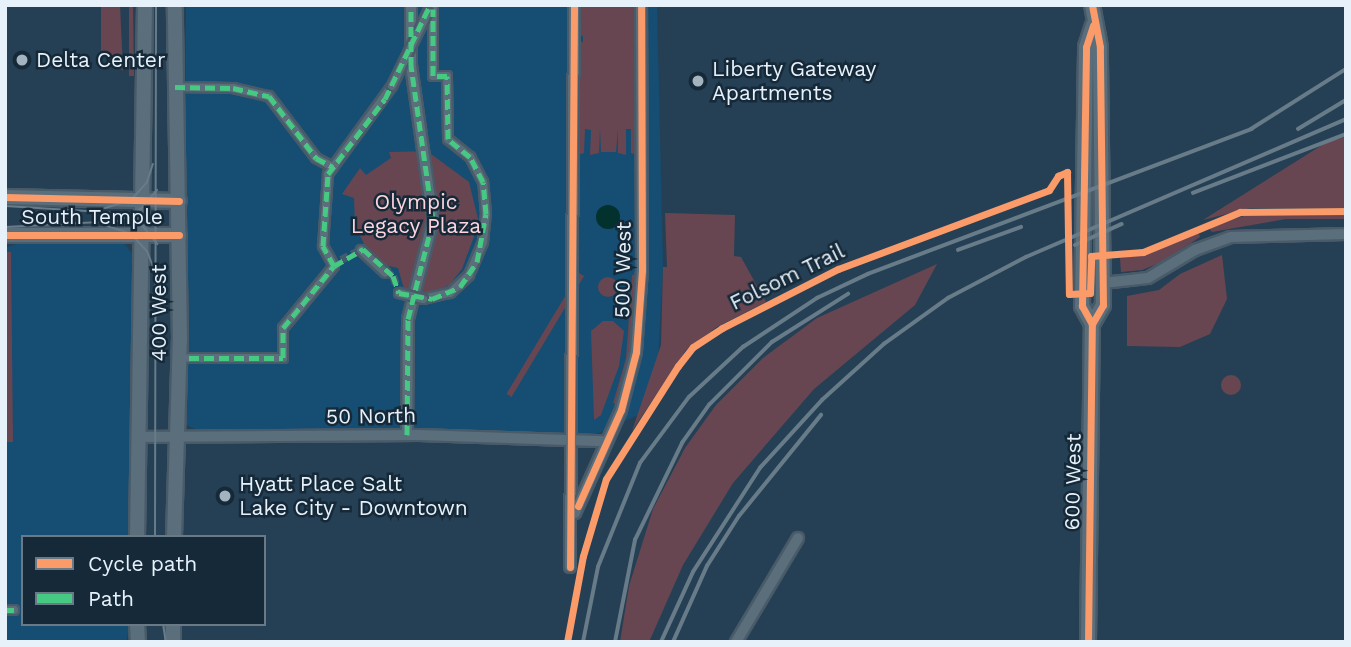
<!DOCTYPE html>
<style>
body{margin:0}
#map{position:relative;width:1351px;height:647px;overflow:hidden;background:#254054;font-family:"Work Sans",sans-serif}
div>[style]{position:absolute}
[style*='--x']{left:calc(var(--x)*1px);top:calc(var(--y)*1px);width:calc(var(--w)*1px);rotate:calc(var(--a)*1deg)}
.built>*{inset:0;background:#154d73}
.green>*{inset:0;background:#674651;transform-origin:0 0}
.round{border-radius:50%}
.water>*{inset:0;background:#03312e}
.pedestrian-tunnel>*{height:8px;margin-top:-4px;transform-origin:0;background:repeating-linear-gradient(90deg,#425b6d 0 8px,transparent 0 12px)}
.roads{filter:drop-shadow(2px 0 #495b69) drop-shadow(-2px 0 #495b69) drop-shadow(0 2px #495b69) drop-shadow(0 -2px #495b69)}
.pedestrian>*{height:8px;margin:-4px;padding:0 4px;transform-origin:4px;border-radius:4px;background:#5b6e7c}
.minor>*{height:10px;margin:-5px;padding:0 5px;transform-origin:5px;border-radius:5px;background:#5b6e7c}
.tertiary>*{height:14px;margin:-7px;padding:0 7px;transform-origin:7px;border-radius:7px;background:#5b6e7c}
.tram>*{height:2px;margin:-1px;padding:0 1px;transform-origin:1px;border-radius:1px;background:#687b88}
.rail>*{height:3.5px;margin:-1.75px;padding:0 1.75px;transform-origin:1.75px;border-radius:1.75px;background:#687b88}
.bridges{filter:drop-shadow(2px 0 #495b69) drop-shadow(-2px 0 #495b69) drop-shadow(0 2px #495b69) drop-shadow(0 -2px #495b69)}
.pedestrian-bridge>*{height:8px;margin:-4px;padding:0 4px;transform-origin:4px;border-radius:4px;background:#5b6e7c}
.quiet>*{height:5px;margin-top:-2.5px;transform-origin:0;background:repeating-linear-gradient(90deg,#46c982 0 10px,transparent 0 15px)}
.cycleway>*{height:7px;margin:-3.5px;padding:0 3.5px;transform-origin:3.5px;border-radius:3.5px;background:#fa9b69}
.dots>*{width:19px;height:19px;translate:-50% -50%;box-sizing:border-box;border:4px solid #152939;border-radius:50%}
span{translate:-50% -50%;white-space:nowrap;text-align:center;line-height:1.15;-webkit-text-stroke:5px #152939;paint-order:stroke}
.poi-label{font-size:21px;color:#e7f1fa}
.left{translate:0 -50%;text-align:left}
.park-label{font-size:21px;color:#fcd5dd}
.street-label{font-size:21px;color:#e7f1fa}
.frame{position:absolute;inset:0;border:7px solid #e7f1fa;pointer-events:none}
.legend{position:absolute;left:21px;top:535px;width:245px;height:91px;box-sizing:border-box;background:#152939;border:2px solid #697986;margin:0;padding:9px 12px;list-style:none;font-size:21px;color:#e7f1fa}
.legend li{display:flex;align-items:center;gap:14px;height:35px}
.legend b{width:35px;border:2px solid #697986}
</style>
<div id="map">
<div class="built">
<div style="clip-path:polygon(186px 5px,657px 5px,663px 267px,658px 362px,638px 415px,590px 437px,220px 441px,182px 423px)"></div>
<div style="clip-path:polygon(28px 240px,122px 241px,134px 256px,130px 537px,23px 537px,23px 624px,130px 624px,126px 642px,5px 642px,5px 248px)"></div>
</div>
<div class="green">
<div style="clip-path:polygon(101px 5px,120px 5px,123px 71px,101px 51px)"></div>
<div style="clip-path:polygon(129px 5px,133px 5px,134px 76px,129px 76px)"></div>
<div style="clip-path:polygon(578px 5px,637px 5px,637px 155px,631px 153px,631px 129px,626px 129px,626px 155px,618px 153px,618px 129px,616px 152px,601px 152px,600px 129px,599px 153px,590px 155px,591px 130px,585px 129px,584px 153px,578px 155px,578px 42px,583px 42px,583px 36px,578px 35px)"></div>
<div style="clip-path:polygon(1346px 137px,1346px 208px,1250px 208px,1203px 220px,1327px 142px)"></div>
<div style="clip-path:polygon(427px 151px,469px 182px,479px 223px,462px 269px,450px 284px,436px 293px,413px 294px,404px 289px,398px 268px,384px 265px,364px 244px,355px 225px,354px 198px,342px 194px,360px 168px,366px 175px,391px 158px,389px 152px)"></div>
<div style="clip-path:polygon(665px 213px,735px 215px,734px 256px,741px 257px,766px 302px,717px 327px,686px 350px,632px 431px,661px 345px,663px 267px,667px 267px)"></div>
<div style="clip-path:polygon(1346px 215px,1346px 219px,1286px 219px,1212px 232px,1208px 227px,1244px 216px)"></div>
<div style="clip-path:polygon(1198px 231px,1200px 237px,1162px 262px,1142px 270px,1121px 272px,1120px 258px,1150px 253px)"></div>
<div style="clip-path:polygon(5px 252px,11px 252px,13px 442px,5px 442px)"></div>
<div style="clip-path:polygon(1222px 255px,1227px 299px,1210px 334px,1180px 347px,1127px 346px,1127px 296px,1159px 290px,1180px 274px)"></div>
<div style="clip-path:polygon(937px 264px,915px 305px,814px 389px,733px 483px,683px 565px,649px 642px,620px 642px,629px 586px,653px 509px,685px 448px,716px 405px,763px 358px,817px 318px)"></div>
<div style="left:579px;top:273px;width:6px;height:141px;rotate:31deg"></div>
<div style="clip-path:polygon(637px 274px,635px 343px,618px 405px,613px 403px,626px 358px,632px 275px)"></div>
<div class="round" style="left:598px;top:277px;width:20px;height:20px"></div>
<div style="clip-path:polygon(603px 321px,613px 321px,624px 331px,619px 366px,601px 415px,594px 420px,591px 331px)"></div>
<div class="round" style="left:1221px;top:375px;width:20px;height:20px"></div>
</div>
<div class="water">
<div class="round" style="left:596px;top:205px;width:24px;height:24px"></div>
</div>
<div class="pedestrian-tunnel">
<div style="--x:341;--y:260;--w:22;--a:-27"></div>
<div style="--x:385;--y:272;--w:9;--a:27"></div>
<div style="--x:393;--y:276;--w:18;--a:71"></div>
</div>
<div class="roads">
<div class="pedestrian">
<div style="--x:175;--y:87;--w:58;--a:1"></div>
<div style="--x:233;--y:88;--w:37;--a:13"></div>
<div style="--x:269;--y:96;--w:78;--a:52.8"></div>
<div style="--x:316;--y:158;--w:19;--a:28"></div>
<div style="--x:361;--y:250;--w:33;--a:43"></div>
<div style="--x:423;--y:299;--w:28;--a:-13"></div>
<div style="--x:450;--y:293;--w:26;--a:-43"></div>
<div style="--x:469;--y:275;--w:36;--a:-67"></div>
<div style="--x:483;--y:242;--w:28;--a:-84"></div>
<div style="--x:486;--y:214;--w:32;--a:-95"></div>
<div style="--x:483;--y:182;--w:28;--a:-117"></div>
<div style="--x:470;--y:157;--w:28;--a:-141"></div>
<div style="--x:448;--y:139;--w:63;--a:-90.9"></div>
<div style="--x:447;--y:76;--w:14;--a:180"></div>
<div style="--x:433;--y:76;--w:71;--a:-90"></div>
<div style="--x:189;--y:358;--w:94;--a:0"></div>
<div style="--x:283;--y:358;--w:30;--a:-90"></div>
<div style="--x:283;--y:328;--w:80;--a:-50.6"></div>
<div style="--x:334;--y:266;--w:23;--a:-119"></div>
<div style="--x:323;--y:246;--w:72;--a:-86"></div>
<div style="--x:328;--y:174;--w:109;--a:-54"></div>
<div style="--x:5;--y:610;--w:9;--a:0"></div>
</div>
<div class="minor">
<div style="--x:1103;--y:283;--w:45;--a:-6.3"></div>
<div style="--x:1148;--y:278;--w:55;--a:-30.8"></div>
<div style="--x:1195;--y:250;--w:38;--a:-20"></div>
<div style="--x:1231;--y:237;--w:115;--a:-1.5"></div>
<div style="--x:407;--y:435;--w:116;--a:-89.5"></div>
<div style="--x:408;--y:319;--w:102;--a:-75.8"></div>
<div style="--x:433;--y:220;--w:156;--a:-98.1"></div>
<div style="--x:411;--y:66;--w:61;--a:-90"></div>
<div style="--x:138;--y:437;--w:281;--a:-0.4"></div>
<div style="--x:419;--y:435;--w:185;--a:1.9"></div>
<div style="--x:575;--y:513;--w:113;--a:-65.9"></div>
<div style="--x:621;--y:410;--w:60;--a:-75.5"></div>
<div style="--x:636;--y:352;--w:82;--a:-85.8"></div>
<div style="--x:642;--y:270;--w:265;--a:-90.2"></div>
<div style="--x:570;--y:567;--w:562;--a:-89.59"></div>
<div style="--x:736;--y:642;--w:121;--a:-59.2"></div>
</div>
<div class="tertiary">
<div style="--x:5;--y:197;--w:174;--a:1.3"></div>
<div style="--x:5;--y:235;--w:174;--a:0"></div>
<div style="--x:1092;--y:324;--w:21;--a:-119"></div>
<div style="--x:1082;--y:306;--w:259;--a:-89.1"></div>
<div style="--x:1086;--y:47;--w:23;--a:-72"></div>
<div style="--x:137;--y:537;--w:532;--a:-89.14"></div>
<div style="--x:174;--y:537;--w:197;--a:-88.3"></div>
<div style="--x:180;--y:340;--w:335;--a:-90.9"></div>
<div style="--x:137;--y:624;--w:18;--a:87"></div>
<div style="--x:173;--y:624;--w:18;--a:90"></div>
<div style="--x:1088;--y:642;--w:318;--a:-89.3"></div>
<div style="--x:1092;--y:324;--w:22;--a:-60"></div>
<div style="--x:1103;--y:305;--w:258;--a:-90.7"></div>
<div style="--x:1100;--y:47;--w:43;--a:-100.8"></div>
</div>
</div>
<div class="tram">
<div style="--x:5;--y:206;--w:114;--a:3.5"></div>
<div style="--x:119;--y:213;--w:25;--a:27"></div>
<div style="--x:141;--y:224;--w:26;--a:51"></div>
<div style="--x:105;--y:208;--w:27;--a:-17"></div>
<div style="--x:131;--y:200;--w:24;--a:-48"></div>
<div style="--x:147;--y:182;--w:19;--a:-72"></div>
<div style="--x:104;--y:225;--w:28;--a:18"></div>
<div style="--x:131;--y:234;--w:23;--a:47"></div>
<div style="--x:147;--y:251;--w:17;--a:69"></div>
<div style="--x:5;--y:227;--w:114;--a:-3"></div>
<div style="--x:119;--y:221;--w:25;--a:-29"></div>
<div style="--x:141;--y:209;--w:25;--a:-50"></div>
<div style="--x:155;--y:537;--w:532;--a:-89.89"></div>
<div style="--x:163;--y:624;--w:18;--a:81"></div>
</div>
<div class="rail">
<div style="--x:1298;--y:129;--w:56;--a:-31.1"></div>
<div style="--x:1193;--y:193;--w:164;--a:-21.1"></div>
<div style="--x:1075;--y:245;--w:51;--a:-24.1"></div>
<div style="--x:958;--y:250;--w:67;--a:-20.1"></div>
<div style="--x:583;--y:642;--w:76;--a:-78.7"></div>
<div style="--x:598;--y:567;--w:112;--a:-68"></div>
<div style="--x:640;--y:463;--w:82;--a:-53.4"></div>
<div style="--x:689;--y:397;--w:74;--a:-42.8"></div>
<div style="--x:743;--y:347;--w:89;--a:-33.5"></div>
<div style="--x:817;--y:298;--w:56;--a:-25.2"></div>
<div style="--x:868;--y:274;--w:410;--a:-20.7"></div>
<div style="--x:1251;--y:129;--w:112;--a:-32.3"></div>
<div style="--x:615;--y:642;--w:104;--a:-78.9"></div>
<div style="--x:635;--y:540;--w:108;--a:-64.1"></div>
<div style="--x:682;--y:443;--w:47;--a:-54.6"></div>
<div style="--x:709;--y:405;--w:89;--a:-45"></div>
<div style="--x:772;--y:342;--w:90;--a:-32.3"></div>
<div style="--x:661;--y:642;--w:77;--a:-65.4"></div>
<div style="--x:693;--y:572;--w:124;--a:-57.2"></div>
<div style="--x:760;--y:468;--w:92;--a:-47.6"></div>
<div style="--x:822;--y:400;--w:84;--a:-42.1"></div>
<div style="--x:884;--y:344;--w:79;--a:-35.7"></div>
<div style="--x:948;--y:298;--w:88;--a:-27.7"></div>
<div style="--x:1026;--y:257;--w:348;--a:-23.3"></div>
<div style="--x:673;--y:642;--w:83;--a:-65.9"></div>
<div style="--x:707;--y:566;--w:59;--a:-57.4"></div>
<div style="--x:739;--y:516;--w:130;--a:-50.9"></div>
</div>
<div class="bridges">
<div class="pedestrian-bridge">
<div style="--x:392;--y:86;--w:82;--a:-64.1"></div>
<div style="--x:399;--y:293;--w:25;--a:14"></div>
</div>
</div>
<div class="quiet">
<div style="--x:175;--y:87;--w:58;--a:1"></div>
<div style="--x:233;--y:88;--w:37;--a:13"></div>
<div style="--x:269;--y:96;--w:78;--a:52.8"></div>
<div style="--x:316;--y:158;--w:19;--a:28"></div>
<div style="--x:334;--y:266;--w:34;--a:-30"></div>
<div style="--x:363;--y:249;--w:40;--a:42"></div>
<div style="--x:393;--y:276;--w:18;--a:71"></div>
<div style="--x:399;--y:293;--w:34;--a:10"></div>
<div style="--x:432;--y:299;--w:30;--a:-23"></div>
<div style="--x:460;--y:287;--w:30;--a:-56"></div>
<div style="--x:477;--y:262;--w:49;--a:-79.4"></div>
<div style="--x:486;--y:214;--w:32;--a:-95"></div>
<div style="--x:483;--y:182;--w:28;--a:-117"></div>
<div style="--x:470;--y:157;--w:28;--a:-141"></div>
<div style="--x:448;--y:139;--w:63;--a:-90.9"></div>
<div style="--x:447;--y:76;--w:14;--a:180"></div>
<div style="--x:433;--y:76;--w:67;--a:-90"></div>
<div style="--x:189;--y:358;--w:94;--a:0"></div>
<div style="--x:283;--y:358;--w:30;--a:-90"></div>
<div style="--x:283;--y:328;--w:80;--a:-50.6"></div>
<div style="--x:334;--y:266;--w:23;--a:-119"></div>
<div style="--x:323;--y:246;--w:72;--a:-86"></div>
<div style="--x:328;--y:174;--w:94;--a:-52.8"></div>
<div style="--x:385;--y:99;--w:104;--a:-64.4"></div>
<div style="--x:407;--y:435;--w:116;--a:-89.5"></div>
<div style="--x:408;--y:319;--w:102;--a:-75.8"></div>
<div style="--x:433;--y:220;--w:156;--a:-98.1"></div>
<div style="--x:411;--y:66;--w:61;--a:-90"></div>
<div style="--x:5;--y:610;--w:9;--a:0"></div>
</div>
<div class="cycleway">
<div style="--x:5;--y:197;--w:174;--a:1.3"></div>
<div style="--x:5;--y:235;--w:174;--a:0"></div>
<div style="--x:1092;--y:324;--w:21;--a:-119"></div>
<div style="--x:1082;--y:306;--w:259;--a:-89.1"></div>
<div style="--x:1086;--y:47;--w:23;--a:-72"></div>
<div style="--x:578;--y:506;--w:105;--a:-65.9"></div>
<div style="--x:621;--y:410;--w:60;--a:-75.5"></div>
<div style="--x:636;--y:352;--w:82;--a:-85.8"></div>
<div style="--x:642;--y:270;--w:265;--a:-90.2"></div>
<div style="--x:570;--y:567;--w:562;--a:-89.59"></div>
<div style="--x:567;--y:642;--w:87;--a:-79.5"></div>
<div style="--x:583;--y:556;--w:80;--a:-73.4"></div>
<div style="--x:606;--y:479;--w:134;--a:-57.5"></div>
<div style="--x:678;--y:366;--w:24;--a:-52"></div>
<div style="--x:693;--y:347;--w:35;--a:-33"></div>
<div style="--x:722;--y:328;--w:130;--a:-27"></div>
<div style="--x:838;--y:269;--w:225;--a:-20.5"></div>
<div style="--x:1049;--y:190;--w:17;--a:-57"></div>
<div style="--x:1058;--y:176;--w:10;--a:-24"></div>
<div style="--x:1067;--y:172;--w:122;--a:89.1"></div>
<div style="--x:1069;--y:294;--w:21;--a:-3"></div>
<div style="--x:1090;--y:293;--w:37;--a:-88"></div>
<div style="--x:1091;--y:256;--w:52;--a:-4.4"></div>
<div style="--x:1143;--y:252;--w:105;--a:-22.4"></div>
<div style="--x:1240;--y:212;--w:106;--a:-0.5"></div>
<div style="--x:1088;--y:642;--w:318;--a:-89.3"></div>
<div style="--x:1092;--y:324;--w:22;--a:-60"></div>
<div style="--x:1103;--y:305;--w:258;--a:-90.7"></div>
<div style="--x:1100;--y:47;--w:43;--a:-100.8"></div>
</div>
<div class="dots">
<div style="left:22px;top:60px;background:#a3b3c0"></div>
<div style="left:698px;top:81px;background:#a3b3c0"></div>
<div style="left:225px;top:496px;background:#a3b3c0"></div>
</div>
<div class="poi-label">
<span class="left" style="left:36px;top:60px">Delta Center</span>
<span class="left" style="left:712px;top:81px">Liberty Gateway<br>Apartments</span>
<span class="left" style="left:239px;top:496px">Hyatt Place Salt<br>Lake City - Downtown</span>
</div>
<div class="park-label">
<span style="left:416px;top:214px">Olympic<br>Legacy Plaza</span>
</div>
<div class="street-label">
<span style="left:92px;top:217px">South Temple</span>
<span style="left:623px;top:270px;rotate:-89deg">500 West</span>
<span style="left:787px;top:277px;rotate:-26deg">Folsom Trail</span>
<span style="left:159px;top:313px;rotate:-90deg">400 West</span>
<span style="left:371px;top:416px;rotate:-1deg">50 North</span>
<span style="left:1073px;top:482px;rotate:-89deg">600 West</span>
</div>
<div class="frame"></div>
<ul class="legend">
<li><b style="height:9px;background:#fa9b69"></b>Cycle path</li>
<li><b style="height:9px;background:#46c982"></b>Path</li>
</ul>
</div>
